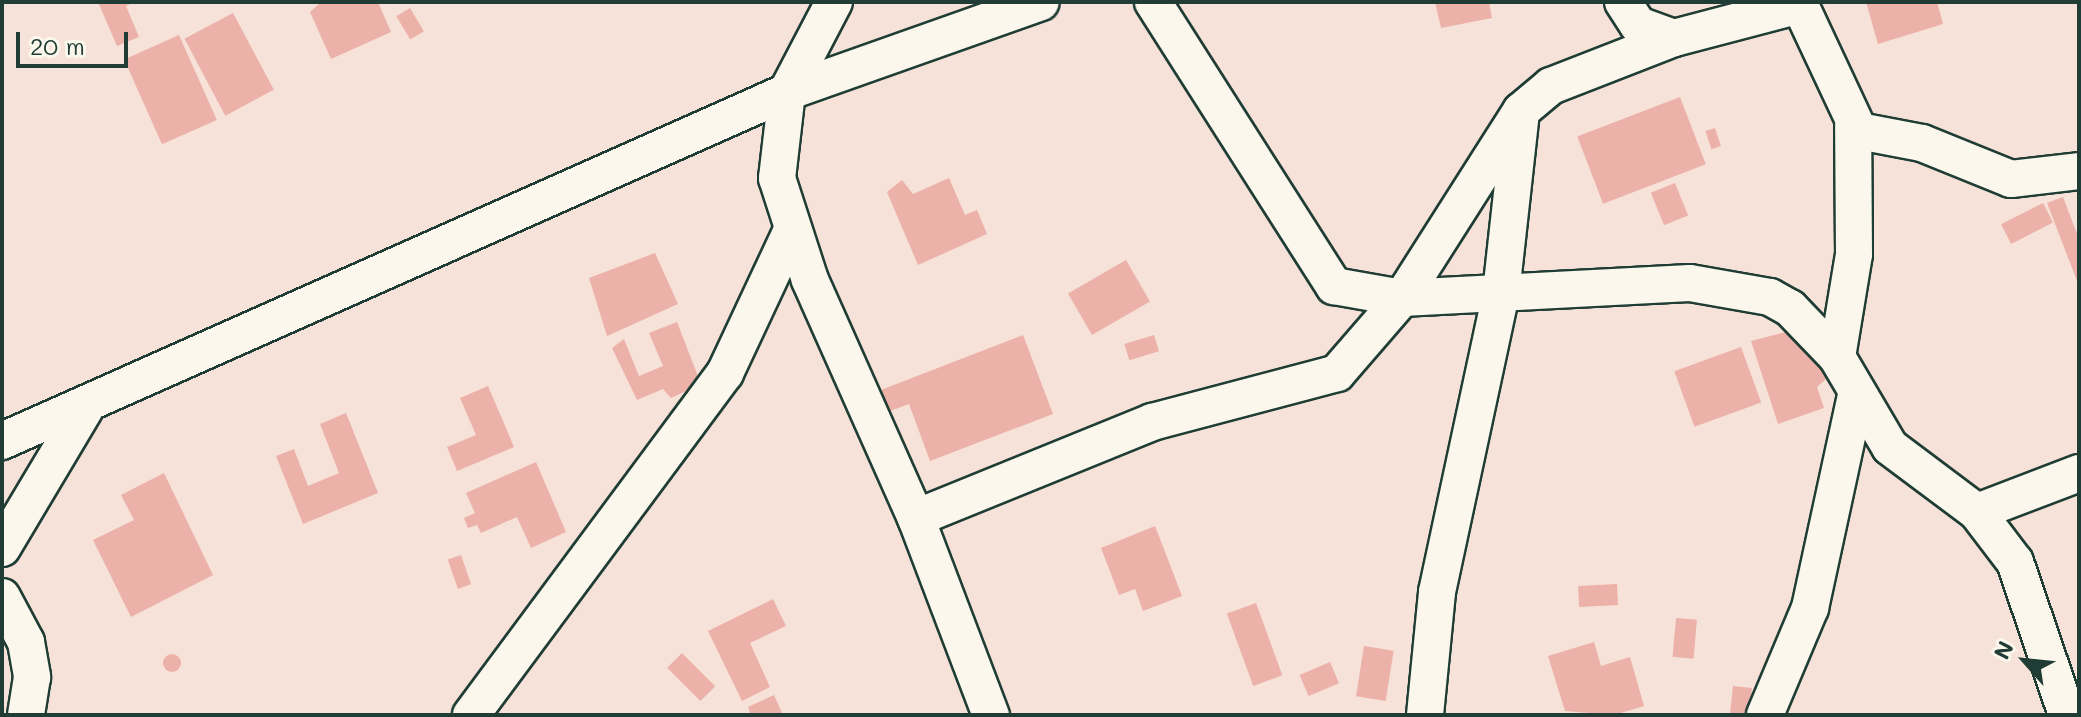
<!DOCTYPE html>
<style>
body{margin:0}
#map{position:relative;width:2081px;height:717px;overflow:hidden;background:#f6e2d8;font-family:Mali,sans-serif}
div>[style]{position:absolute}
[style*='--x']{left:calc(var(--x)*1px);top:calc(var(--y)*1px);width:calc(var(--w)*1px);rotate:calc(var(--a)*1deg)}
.building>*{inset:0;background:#ecb1a8;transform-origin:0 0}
.round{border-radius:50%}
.roads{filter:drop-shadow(2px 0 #1f3d34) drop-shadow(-2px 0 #1f3d34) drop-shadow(0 2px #1f3d34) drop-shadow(0 -2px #1f3d34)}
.minor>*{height:36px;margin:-18px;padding:0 18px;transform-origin:18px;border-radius:18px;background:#fbf7ec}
span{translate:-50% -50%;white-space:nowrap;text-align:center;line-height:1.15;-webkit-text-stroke:6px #fbf7ec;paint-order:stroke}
.frame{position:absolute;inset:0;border:4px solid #1f3d34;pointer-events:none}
.north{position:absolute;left:1985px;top:621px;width:80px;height:80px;-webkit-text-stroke:6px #fbf7ec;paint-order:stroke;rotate:297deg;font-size:22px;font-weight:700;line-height:32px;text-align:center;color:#1f3d34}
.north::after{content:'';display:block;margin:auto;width:28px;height:36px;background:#1f3d34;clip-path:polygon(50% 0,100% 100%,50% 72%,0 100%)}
.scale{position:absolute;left:16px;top:32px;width:112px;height:36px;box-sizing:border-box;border:4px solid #1f3d34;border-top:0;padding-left:10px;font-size:24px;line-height:28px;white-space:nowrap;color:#1f3d34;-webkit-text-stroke:6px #fbf7ec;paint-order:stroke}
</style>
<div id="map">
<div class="building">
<div style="clip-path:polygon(98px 2px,134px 2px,126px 6px,139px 37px,117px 46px)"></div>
<div style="clip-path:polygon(321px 2px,378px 2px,391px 32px,331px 59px,310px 12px)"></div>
<div style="clip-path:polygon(1435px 2px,1489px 2px,1492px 18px,1441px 28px)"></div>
<div style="clip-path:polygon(1866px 2px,1937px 2px,1943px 24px,1878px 44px)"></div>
<div style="left:410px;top:8px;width:27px;height:16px;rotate:59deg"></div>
<div style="left:233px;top:13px;width:87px;height:55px;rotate:62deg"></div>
<div style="left:179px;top:35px;width:93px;height:60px;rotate:66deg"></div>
<div style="left:1680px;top:97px;width:72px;height:110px;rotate:69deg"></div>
<div style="left:1715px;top:128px;width:19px;height:10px;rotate:72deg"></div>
<div style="clip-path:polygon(949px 178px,965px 215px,977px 210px,987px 234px,918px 265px,887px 192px,902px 180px,913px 194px)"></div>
<div style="left:1675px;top:183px;width:35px;height:26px;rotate:68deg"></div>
<div style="clip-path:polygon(2063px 197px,2079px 239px,2079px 286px,2047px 203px)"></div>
<div style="left:2043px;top:203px;width:22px;height:47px;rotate:63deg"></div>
<div style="clip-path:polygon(655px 253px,678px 304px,607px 336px,589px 278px)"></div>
<div style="left:1126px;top:260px;width:48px;height:67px;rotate:60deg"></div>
<div style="clip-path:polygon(677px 322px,701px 384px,671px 398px,663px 389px,637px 400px,612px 348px,624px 339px,639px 376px,663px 366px,649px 333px)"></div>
<div style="clip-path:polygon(1802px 328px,1827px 378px,1817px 387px,1824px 408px,1778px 424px,1751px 341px)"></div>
<div style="clip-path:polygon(1023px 335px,1053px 414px,930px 461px,909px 404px,882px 414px,873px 393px)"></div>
<div style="left:1154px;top:335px;width:17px;height:31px;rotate:73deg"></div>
<div style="left:1741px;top:347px;width:59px;height:71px;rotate:70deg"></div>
<div style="clip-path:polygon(488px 386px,514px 447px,457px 471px,447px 447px,476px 435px,460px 398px)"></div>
<div style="clip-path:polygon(346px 413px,378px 493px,303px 524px,276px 456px,294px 449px,308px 486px,339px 473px,320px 424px)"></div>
<div style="clip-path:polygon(536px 462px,566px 532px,531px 548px,517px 517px,481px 533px,477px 525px,468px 528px,464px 518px,475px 513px,466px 493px)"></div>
<div style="clip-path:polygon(164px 473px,213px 575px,131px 617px,93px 540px,134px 520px,121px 495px)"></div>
<div style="clip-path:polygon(1155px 526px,1182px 596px,1143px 611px,1135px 589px,1119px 595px,1101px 548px)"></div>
<div style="left:461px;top:555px;width:31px;height:14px;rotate:71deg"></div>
<div style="left:1617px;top:584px;width:21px;height:39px;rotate:87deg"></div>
<div style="clip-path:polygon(773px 599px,786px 626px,750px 643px,770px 687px,742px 701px,708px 631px)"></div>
<div style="left:1256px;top:603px;width:77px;height:31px;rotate:70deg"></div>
<div style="left:1676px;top:618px;width:21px;height:39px;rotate:5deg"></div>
<div style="clip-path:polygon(1594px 642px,1601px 666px,1630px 657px,1644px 706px,1614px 715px,1565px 711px,1548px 656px)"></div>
<div style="left:1364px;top:646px;width:30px;height:51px;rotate:9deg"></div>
<div style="left:682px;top:653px;width:47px;height:21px;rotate:45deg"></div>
<div class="round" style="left:163px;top:654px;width:18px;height:18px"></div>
<div style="left:1330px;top:662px;width:23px;height:33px;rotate:67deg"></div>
<div style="left:1733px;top:686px;width:19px;height:29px;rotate:6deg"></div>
<div style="clip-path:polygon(774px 695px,783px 715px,751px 715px,748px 707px)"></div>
</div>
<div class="roads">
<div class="minor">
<div style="--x:834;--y:2;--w:102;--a:117.6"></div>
<div style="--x:787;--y:92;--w:87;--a:96.6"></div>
<div style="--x:777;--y:178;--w:107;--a:72.1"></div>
<div style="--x:810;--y:280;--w:261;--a:66"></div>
<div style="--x:916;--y:518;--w:211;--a:69.2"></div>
<div style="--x:1153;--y:2;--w:337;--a:57.5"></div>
<div style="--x:1334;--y:286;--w:69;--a:10"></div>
<div style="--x:1402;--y:298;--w:288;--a:-3"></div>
<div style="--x:1690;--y:283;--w:81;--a:9.9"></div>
<div style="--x:1770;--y:297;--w:23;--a:29"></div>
<div style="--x:1790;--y:308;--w:68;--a:46.2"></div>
<div style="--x:1837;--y:357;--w:104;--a:59.5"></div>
<div style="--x:1890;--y:447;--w:109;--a:36.8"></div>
<div style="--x:1977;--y:512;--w:63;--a:52.8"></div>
<div style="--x:2015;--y:562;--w:162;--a:71.2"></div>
<div style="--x:1623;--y:2;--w:27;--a:57"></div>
<div style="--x:1638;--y:25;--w:38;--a:20"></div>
<div style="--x:1674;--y:38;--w:130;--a:-14.7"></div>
<div style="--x:1800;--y:5;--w:139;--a:64.9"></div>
<div style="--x:1859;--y:131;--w:64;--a:10.8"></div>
<div style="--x:1922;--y:143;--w:96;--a:22"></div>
<div style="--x:2011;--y:179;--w:68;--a:-6.7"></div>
<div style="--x:1837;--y:357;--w:104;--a:-80.6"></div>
<div style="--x:1854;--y:254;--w:128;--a:-90.4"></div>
<div style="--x:2;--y:441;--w:859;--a:-23.97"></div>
<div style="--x:787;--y:92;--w:269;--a:-19.5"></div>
<div style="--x:1977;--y:512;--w:109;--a:-20.9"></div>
<div style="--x:916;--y:518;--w:255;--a:-22.1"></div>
<div style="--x:1152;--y:422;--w:191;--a:-14.8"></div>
<div style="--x:1337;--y:373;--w:99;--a:-49.1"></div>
<div style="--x:1402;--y:298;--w:222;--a:-57.5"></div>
<div style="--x:1521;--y:111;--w:39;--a:-40"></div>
<div style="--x:1551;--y:86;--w:132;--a:-21.3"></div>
<div style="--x:2;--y:548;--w:162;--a:-59.2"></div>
<div style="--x:2;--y:597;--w:51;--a:61.9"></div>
<div style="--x:26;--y:642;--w:36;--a:80"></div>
<div style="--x:32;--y:677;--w:38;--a:99"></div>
<div style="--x:471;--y:715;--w:426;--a:-53.4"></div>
<div style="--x:725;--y:373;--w:158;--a:-64.9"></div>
<div style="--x:1425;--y:715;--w:124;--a:-84.4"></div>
<div style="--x:1437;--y:592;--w:306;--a:-77.9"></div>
<div style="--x:1501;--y:293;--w:174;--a:-83.7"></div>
<div style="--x:1765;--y:715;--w:116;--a:-67.2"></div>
<div style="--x:1810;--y:608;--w:214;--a:-77.8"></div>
</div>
</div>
<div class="frame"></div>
<div class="north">N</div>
<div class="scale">20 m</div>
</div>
